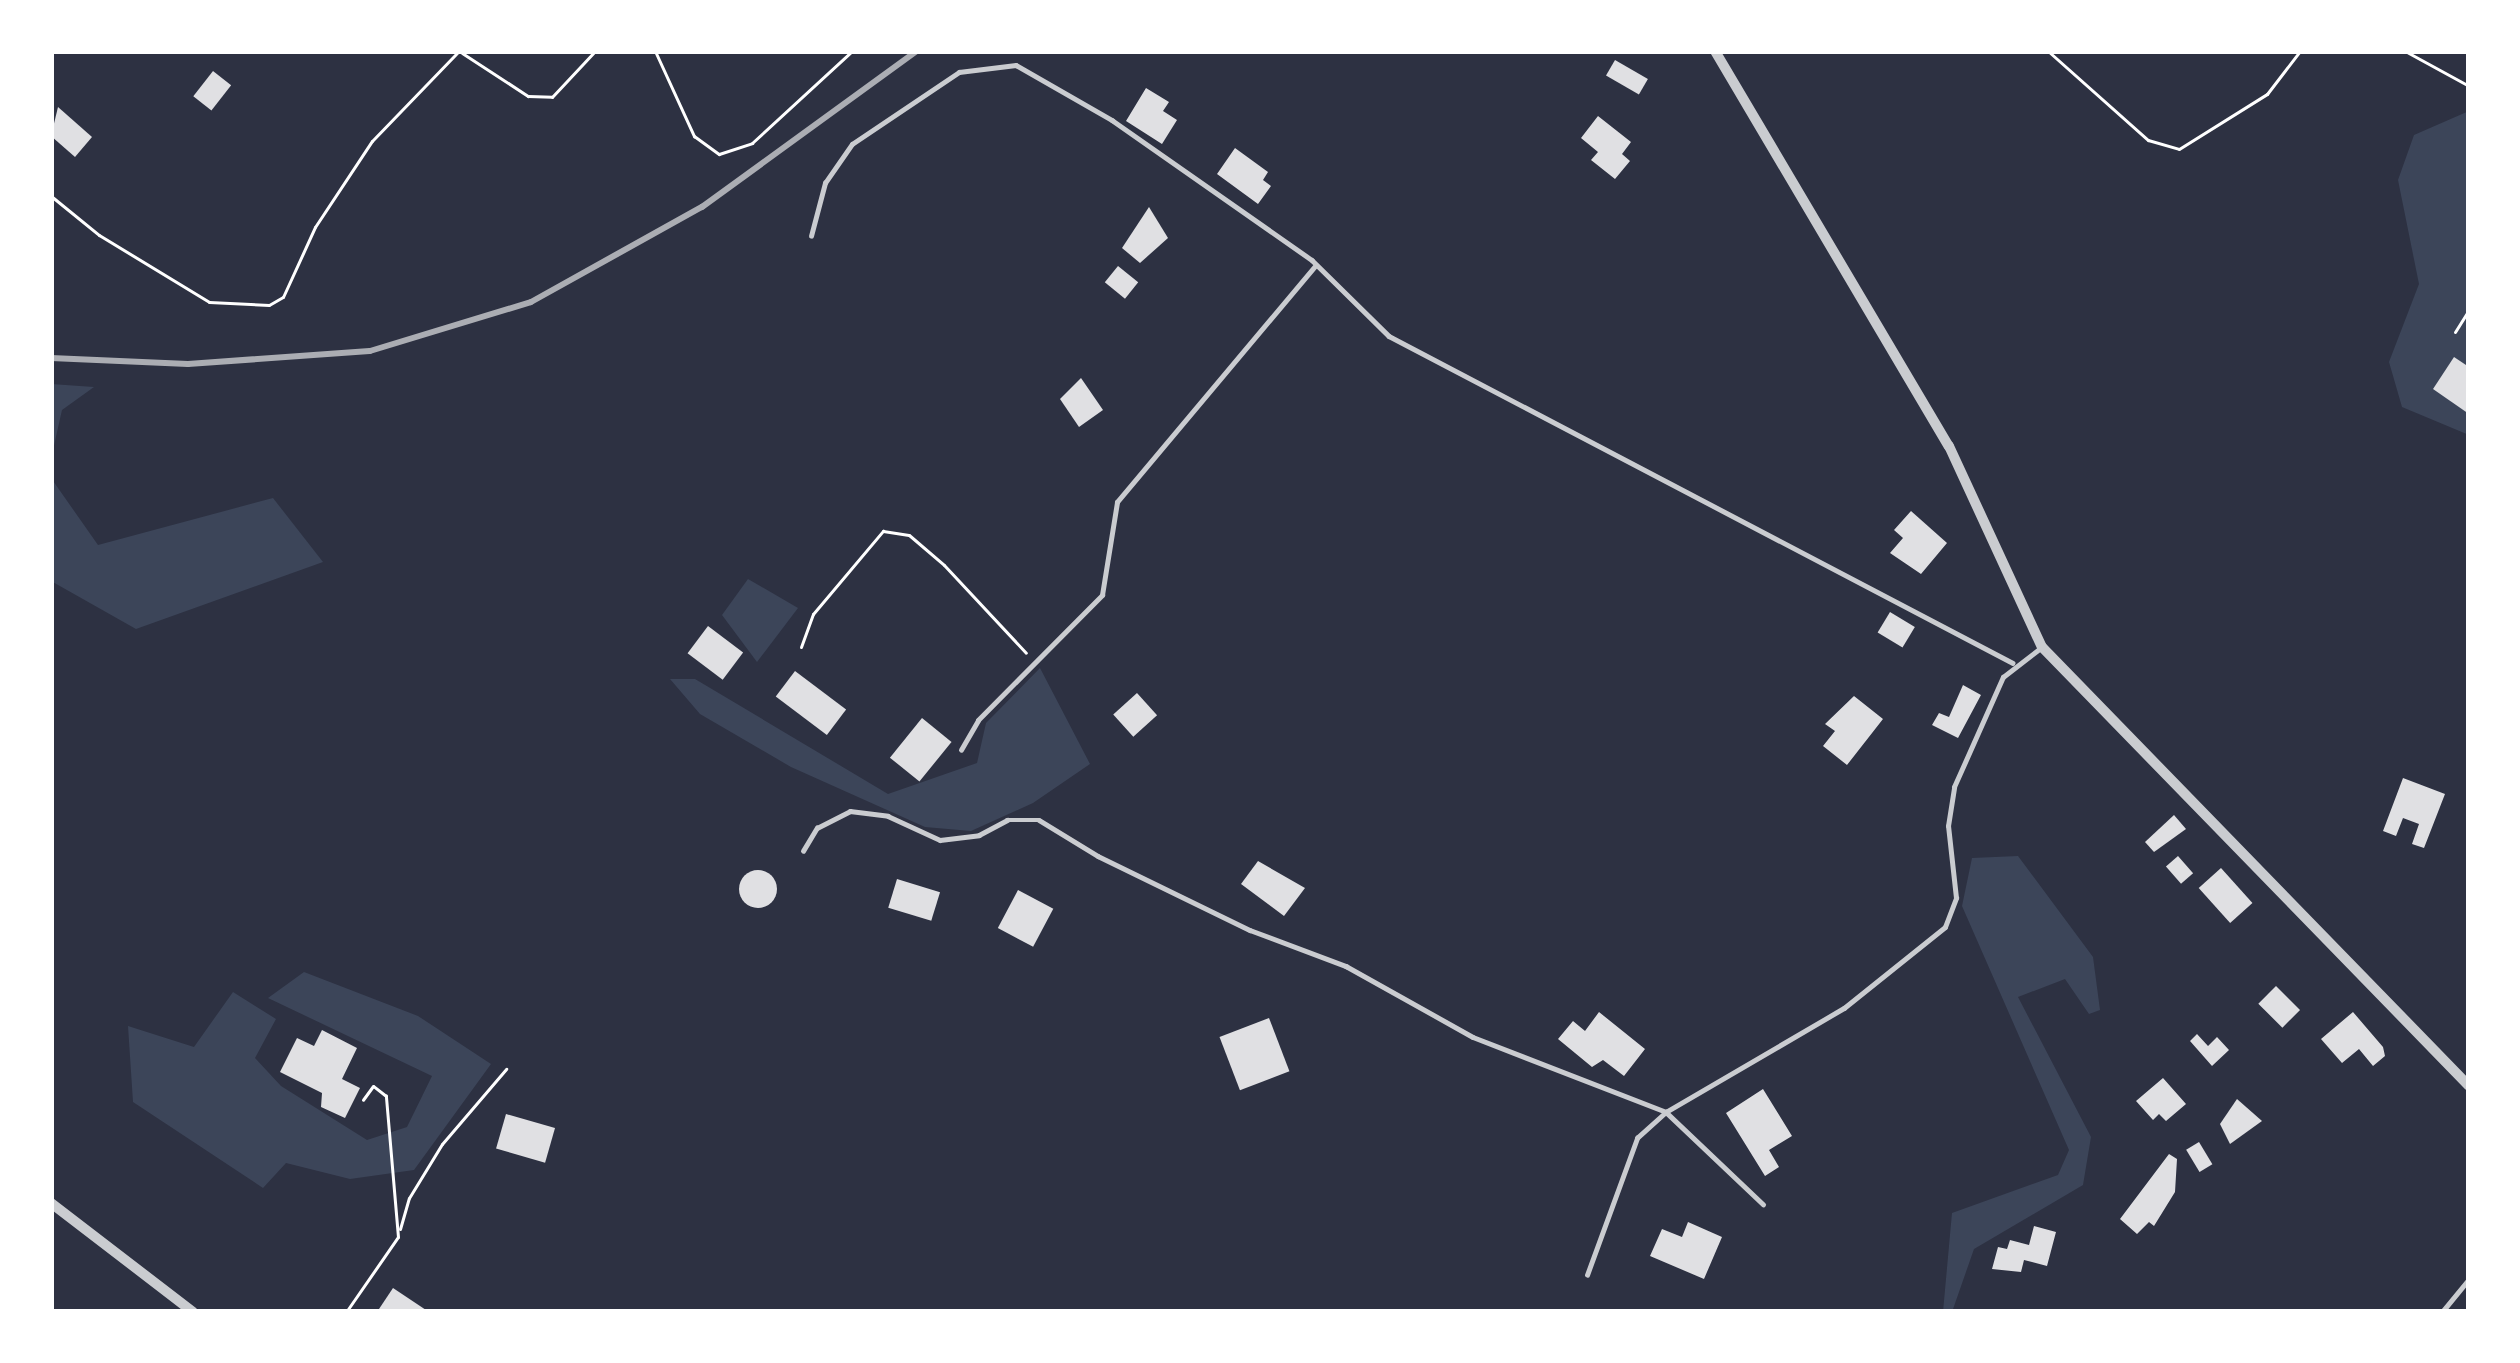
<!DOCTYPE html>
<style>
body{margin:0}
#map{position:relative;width:2520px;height:1363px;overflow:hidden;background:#2d3142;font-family:"Golos Text",sans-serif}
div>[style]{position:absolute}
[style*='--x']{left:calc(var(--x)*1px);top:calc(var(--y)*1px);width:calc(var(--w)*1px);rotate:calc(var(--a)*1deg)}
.green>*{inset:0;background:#3c4559}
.building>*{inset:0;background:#e0e0e3;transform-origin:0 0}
.round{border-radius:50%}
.path>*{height:3px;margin:-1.5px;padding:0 1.5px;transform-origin:1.5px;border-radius:1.5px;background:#fff}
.service>*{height:4.5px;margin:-2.25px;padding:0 2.25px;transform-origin:2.25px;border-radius:2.25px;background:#caccd0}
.minor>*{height:10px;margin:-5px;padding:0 5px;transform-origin:5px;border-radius:5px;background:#caccd0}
.rail>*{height:6px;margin:-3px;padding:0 3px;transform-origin:3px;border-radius:3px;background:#abadb3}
span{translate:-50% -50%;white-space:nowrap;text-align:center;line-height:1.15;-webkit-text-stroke:10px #fff;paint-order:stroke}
.frame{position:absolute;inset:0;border:54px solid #fff;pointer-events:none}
</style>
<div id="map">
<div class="green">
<div style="clip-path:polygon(2469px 111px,2469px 435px,2402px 407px,2389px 362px,2419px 284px,2398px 180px,2414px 135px)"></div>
<div style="clip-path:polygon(51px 384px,94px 387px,62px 410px,51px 459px)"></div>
<div style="clip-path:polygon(51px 478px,98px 545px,273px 498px,323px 562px,136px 629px,51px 581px)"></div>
<div style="clip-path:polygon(748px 579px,798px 608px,757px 662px,722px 615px)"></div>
<div style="clip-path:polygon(1040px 668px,1090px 764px,1033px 803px,971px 831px,925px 827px,791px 767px,700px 714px,670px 679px,695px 679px,888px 794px,977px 763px,986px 723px)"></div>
<div style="clip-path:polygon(2018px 856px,2093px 957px,2100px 1010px,2089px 1014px,2065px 979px,2018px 997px,2091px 1137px,2083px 1185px,1974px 1249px,1952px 1312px,1943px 1312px,1952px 1213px,2058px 1175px,2069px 1150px,1962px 906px,1972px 858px)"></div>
<div style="clip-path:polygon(304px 972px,418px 1016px,491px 1064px,414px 1170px,350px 1179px,286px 1163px,263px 1188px,133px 1102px,128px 1026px,194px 1047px,233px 992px,276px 1019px,255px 1058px,281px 1086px,367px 1140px,407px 1127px,432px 1076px,268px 998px)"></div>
</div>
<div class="building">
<div style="left:1615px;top:60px;width:38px;height:18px;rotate:30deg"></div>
<div style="left:213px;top:71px;width:23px;height:32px;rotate:38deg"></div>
<div style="clip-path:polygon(1146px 88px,1169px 102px,1163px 111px,1177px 120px,1162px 144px,1126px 121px)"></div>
<div style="clip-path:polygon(58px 107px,92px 137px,75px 157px,51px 136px)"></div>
<div style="clip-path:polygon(1598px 116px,1631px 142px,1622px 154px,1630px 161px,1615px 179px,1591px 160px,1598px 152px,1581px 138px)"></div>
<div style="clip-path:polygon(1235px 148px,1268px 172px,1263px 180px,1271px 186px,1258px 204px,1217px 174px)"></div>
<div style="clip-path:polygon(1149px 207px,1168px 238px,1140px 263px,1122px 248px)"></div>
<div style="left:1118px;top:266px;width:26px;height:21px;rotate:39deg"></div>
<div style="clip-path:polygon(2454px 357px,2469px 367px,2469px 414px,2433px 389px)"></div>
<div style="clip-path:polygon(1081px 378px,1103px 410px,1079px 427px,1060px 399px)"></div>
<div style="clip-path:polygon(1911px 511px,1947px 543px,1921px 574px,1890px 553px,1903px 538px,1894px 530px)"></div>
<div style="left:1890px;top:612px;width:29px;height:24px;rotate:31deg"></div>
<div style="left:708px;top:626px;width:44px;height:34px;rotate:37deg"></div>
<div style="left:795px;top:671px;width:64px;height:32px;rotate:37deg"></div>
<div style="clip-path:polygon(1963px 685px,1981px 695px,1958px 738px,1932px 725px,1939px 713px,1949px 717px)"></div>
<div style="left:1137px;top:693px;width:30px;height:32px;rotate:48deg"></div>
<div style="clip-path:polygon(1854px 696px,1883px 719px,1847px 765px,1823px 746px,1835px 731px,1825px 724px)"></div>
<div style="left:922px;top:718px;width:38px;height:51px;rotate:39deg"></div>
<div style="clip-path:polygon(2403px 778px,2445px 794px,2424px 848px,2412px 844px,2419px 824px,2403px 818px,2396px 836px,2383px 831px)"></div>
<div style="clip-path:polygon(2174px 815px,2186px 829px,2154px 852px,2145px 842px)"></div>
<div style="left:2178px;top:856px;width:23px;height:16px;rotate:49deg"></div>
<div style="clip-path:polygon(1258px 861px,1305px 888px,1284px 916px,1241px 884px)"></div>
<div style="left:2221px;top:868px;width:47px;height:30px;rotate:48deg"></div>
<div class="round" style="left:739px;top:870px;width:38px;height:38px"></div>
<div style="left:897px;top:879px;width:45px;height:30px;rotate:17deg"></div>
<div style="left:1018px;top:890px;width:40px;height:43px;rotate:28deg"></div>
<div style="left:2276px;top:986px;width:34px;height:25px;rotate:45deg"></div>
<div style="clip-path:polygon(1599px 1012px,1645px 1049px,1624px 1076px,1603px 1060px,1592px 1067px,1558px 1039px,1573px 1021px,1585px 1031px)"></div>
<div style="clip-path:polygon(2353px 1012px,2383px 1047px,2385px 1056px,2373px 1066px,2359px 1049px,2342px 1063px,2321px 1039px)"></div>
<div style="left:1269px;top:1018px;width:57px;height:53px;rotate:69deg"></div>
<div style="clip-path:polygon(322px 1030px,357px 1048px,342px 1079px,360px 1088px,345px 1118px,321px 1107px,322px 1093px,280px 1072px,297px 1038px,314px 1046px)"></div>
<div style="clip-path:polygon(2197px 1034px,2208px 1046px,2217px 1037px,2229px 1050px,2212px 1066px,2190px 1041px)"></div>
<div style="clip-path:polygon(2163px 1078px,2186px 1104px,2166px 1121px,2159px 1114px,2153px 1120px,2136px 1101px)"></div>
<div style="clip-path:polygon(1763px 1089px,1792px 1136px,1769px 1150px,1779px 1167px,1765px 1176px,1726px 1113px)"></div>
<div style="clip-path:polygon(2237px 1099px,2262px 1121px,2230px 1144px,2220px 1124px)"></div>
<div style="left:506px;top:1114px;width:51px;height:36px;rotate:16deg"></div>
<div style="left:2199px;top:1142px;width:26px;height:15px;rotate:59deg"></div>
<div style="clip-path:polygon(2169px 1154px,2177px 1159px,2175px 1192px,2154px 1226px,2149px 1222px,2137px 1234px,2120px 1219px)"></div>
<div style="clip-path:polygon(1688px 1222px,1722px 1237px,1704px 1279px,1650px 1256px,1662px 1229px,1682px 1237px)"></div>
<div style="clip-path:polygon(2034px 1226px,2056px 1232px,2047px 1266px,2024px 1260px,2021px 1272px,1992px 1269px,1998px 1247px,2007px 1249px,2010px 1240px,2029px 1245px)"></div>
<div style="clip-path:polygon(393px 1288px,429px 1312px,377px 1312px)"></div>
</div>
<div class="path">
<div style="--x:655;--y:51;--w:94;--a:65.4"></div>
<div style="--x:694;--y:136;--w:31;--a:36"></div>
<div style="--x:719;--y:154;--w:35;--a:-18"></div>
<div style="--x:752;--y:143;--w:136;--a:-42.6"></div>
<div style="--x:2048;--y:51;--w:134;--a:41.7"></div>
<div style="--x:2148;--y:140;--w:32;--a:16"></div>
<div style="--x:2179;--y:149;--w:104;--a:-32"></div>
<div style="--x:2267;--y:94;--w:54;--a:-52.5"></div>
<div style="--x:2405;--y:51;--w:73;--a:28.7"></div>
<div style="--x:462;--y:53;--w:79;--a:33.1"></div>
<div style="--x:528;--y:96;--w:24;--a:2"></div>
<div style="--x:552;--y:97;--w:63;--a:-46.9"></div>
<div style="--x:51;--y:196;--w:62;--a:39.1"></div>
<div style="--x:99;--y:235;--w:129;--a:31.3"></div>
<div style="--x:209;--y:302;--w:60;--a:2.9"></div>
<div style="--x:269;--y:305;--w:16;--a:-30"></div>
<div style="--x:283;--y:297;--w:77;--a:-65.4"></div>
<div style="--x:315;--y:227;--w:103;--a:-56.5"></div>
<div style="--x:372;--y:141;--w:125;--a:-46"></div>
<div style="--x:2455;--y:332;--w:26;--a:-58"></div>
<div style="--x:801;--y:647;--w:35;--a:-70"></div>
<div style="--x:813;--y:614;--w:109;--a:-49.9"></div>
<div style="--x:883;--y:531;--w:26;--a:9"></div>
<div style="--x:909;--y:535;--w:46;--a:40.6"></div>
<div style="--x:944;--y:565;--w:120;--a:47"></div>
<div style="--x:400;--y:1229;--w:32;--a:-74"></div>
<div style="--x:409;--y:1198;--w:63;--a:-58.6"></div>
<div style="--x:442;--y:1144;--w:99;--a:-49.5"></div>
<div style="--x:346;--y:1312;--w:91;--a:-55.3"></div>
<div style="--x:398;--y:1237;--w:142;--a:-94.9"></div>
<div style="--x:386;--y:1096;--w:16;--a:-142"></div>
<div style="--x:373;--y:1086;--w:17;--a:126"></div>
</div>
<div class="service">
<div style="--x:811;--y:236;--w:55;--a:-75.2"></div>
<div style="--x:825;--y:183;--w:47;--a:-55.3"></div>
<div style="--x:852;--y:144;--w:129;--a:-33.9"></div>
<div style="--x:959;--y:72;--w:57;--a:-7"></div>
<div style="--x:1016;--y:65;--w:111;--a:29.8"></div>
<div style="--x:1112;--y:120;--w:244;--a:35"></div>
<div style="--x:1312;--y:260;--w:108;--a:44.6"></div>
<div style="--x:1389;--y:336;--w:704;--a:27.66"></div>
<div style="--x:961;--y:750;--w:34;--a:-60"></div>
<div style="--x:978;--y:720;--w:176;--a:-45.2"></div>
<div style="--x:1102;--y:595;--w:94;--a:-80.8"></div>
<div style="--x:1117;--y:502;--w:309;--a:-50"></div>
<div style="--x:803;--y:851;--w:27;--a:-59"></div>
<div style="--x:817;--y:828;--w:37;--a:-27"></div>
<div style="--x:850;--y:811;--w:38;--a:7"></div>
<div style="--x:888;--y:816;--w:57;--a:24.8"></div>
<div style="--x:940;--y:840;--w:39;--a:-7"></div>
<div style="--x:979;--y:835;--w:32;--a:-28"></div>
<div style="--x:1007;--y:820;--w:32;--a:0"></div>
<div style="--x:1039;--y:820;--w:69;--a:31.4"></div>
<div style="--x:1098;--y:856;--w:169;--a:26"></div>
<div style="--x:1250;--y:930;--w:103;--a:20.6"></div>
<div style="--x:1346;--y:966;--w:145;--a:29.2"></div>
<div style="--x:1473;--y:1037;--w:207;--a:21.2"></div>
<div style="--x:1666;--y:1112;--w:206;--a:-30.3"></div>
<div style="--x:1844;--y:1008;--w:129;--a:-38.7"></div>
<div style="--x:1945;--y:927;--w:31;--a:-69"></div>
<div style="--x:1956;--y:898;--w:72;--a:-96.3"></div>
<div style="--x:1948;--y:826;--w:39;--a:-81"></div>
<div style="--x:1954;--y:787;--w:120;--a:-66"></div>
<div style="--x:2003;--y:677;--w:49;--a:-37.6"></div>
<div style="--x:1587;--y:1275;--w:146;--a:-69.9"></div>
<div style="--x:1637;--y:1138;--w:39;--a:-42"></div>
<div style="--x:1666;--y:1112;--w:134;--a:43.5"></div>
<div style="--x:2442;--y:1312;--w:43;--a:-50.7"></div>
</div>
<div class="minor">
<div style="--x:1715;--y:51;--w:459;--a:59.4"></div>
<div style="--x:1949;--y:446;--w:221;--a:65.2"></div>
<div style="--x:2042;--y:647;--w:612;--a:45.79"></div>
<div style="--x:51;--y:1203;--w:179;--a:37.5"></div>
</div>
<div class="rail">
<div style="--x:51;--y:358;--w:137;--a:2.5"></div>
<div style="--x:188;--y:364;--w:182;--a:-4.1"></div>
<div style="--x:370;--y:351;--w:168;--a:-16.9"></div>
<div style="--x:531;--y:302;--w:196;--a:-29.1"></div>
<div style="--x:702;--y:207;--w:266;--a:-36"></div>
</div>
<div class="frame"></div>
</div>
